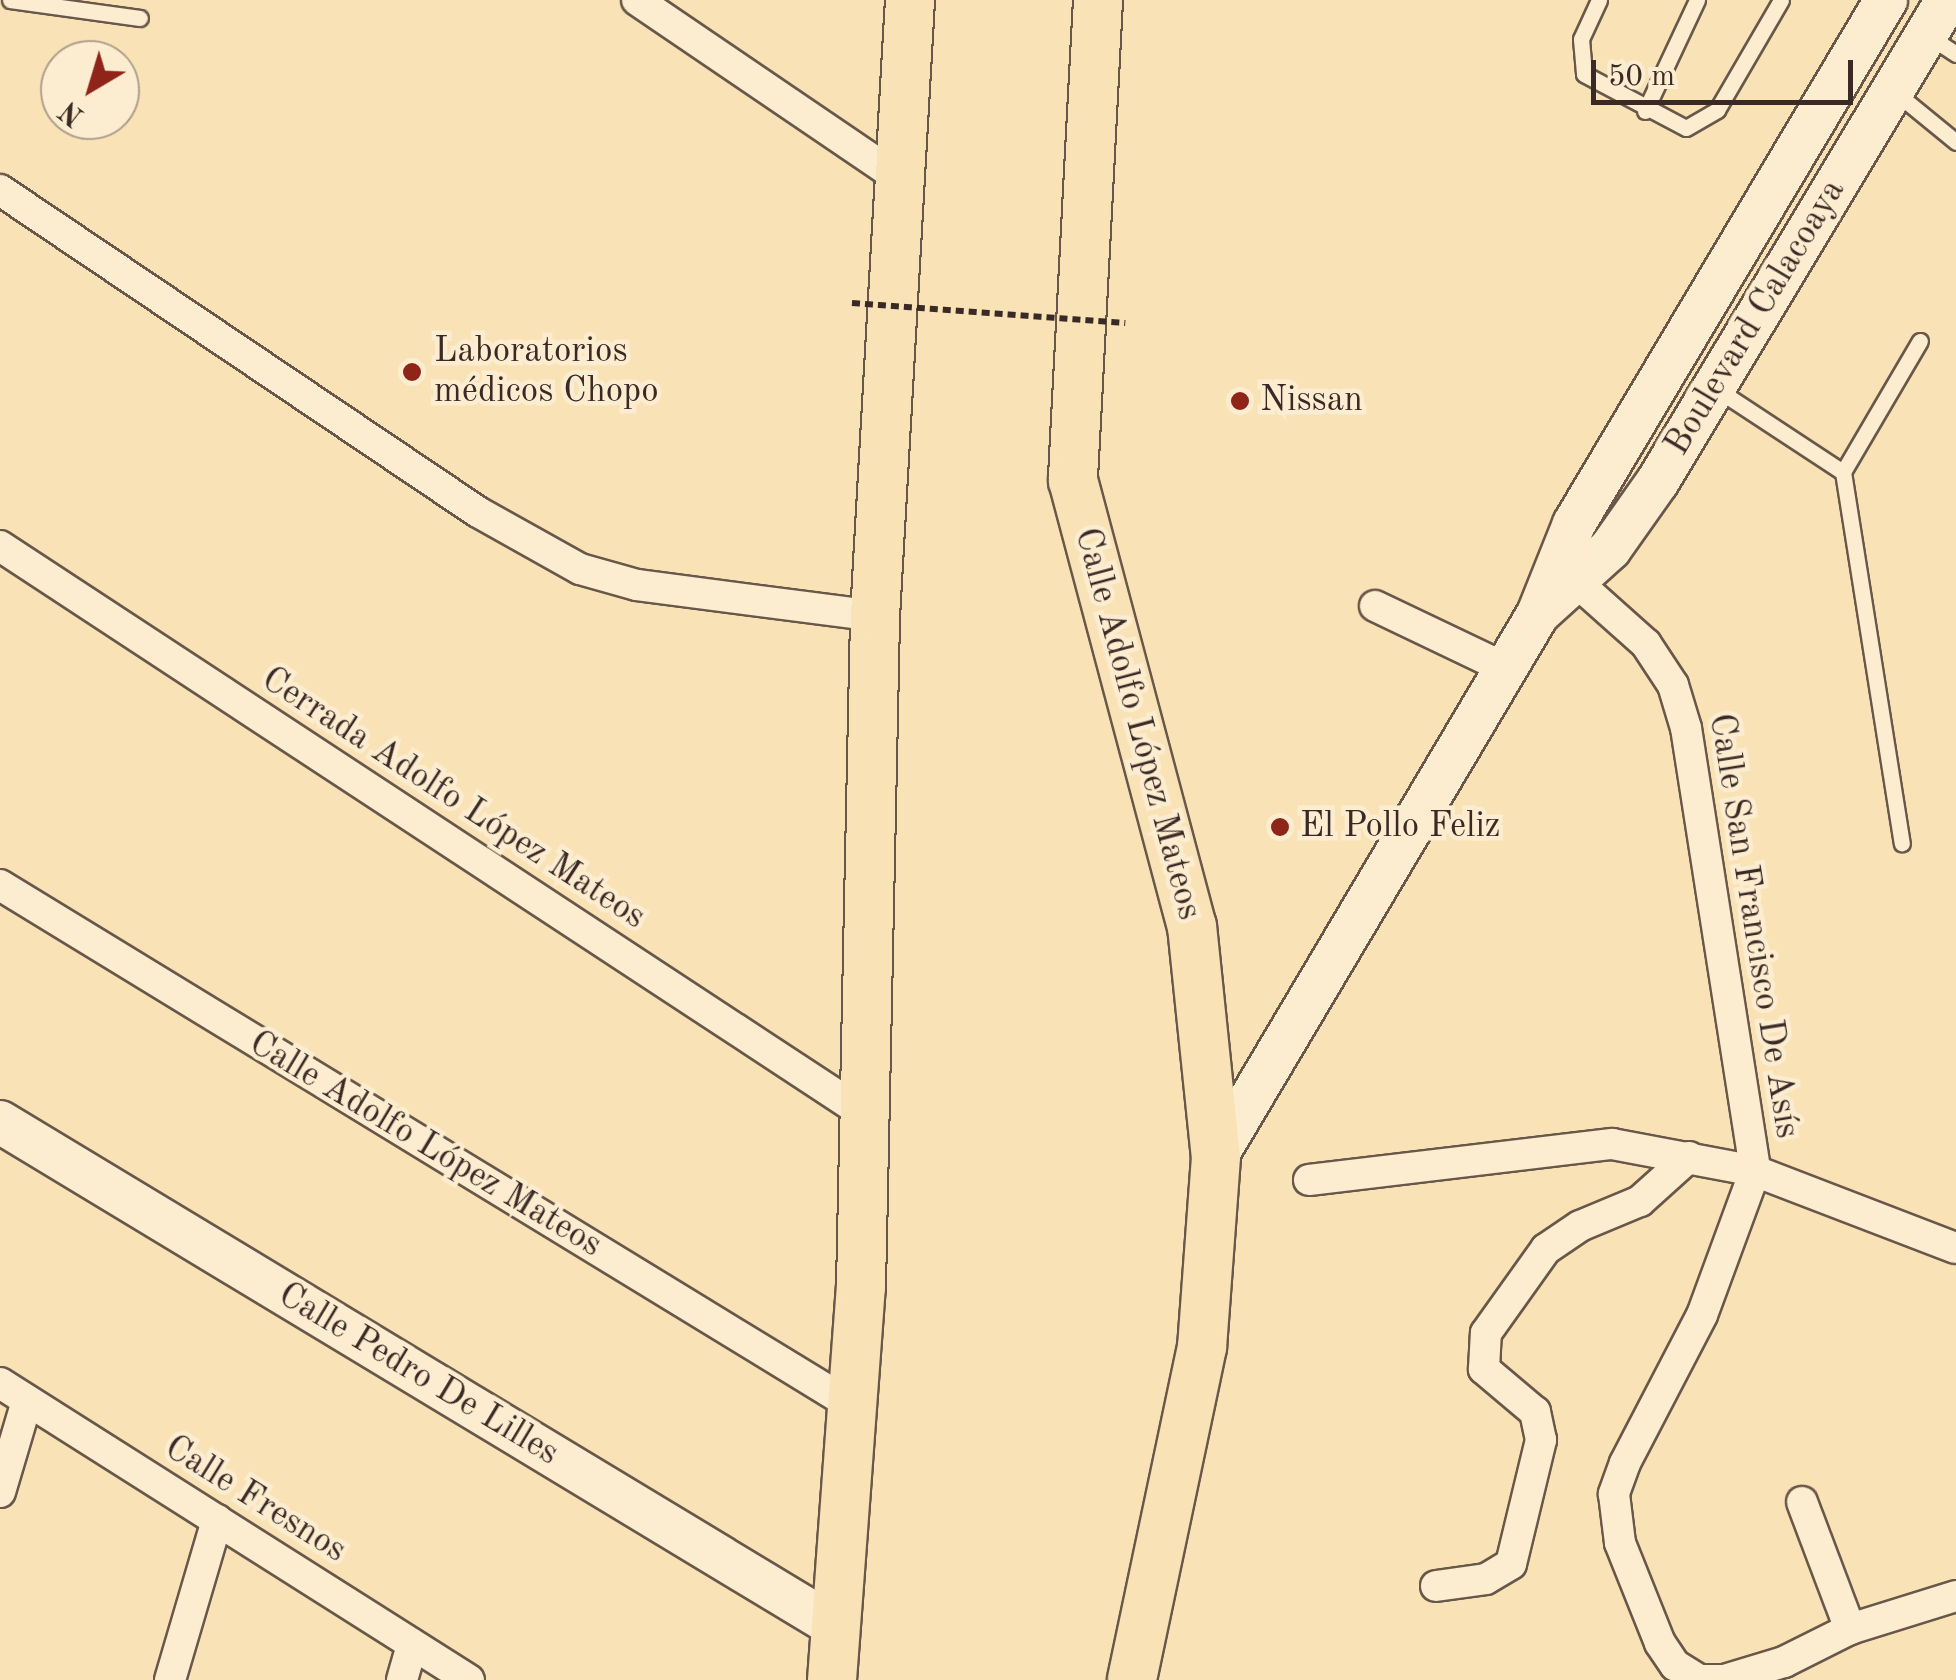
<!DOCTYPE html>
<meta charset="utf-8">
<style>
body{margin:0}
#map{position:relative;width:1956px;height:1680px;overflow:hidden;background:#fae2b7;font-family:"Old Standard TT",serif}
div>[style]{position:absolute}
[style*='--x']{left:calc(var(--x)*1px);top:calc(var(--y)*1px);width:calc(var(--w)*1px);rotate:calc(var(--a)*1deg)}
.roads{filter:drop-shadow(2px 0 #69584a) drop-shadow(-2px 0 #69584a) drop-shadow(0 2px #69584a) drop-shadow(0 -2px #69584a)}
.lane>*{height:15px;margin:-7.5px;padding:0 7.5px;transform-origin:7.5px;border-radius:7.5px;background:#fcecd0}
.street>*{height:30px;margin:-15px;padding:0 15px;transform-origin:15px;border-radius:15px;background:#fcecd0}
.secondary>*{height:42px;margin:-21px;padding:0 21px;transform-origin:21px;border-radius:21px;background:#fcecd0}
.primary>*{height:48px;margin:-24px;padding:0 24px;transform-origin:24px;border-radius:24px;background:#fae2b7}
.path-bridge>*{height:6px;margin-top:-3px;transform-origin:0;background:repeating-linear-gradient(90deg,#392a25 0 8px,transparent 0 13px)}
.dots>*{width:28px;height:28px;translate:-50% -50%;box-sizing:border-box;border:5px solid #fcecd0;border-radius:50%}
span{translate:-50% -50%;white-space:nowrap;text-align:center;line-height:1.15;-webkit-text-stroke:9px #fcecd0;paint-order:stroke}
.street-label{font-size:35px;color:#392a25}
.poi-label{font-size:35px;color:#392a25}
.left{translate:0 -50%;text-align:left}
.north{position:absolute;left:40px;top:40px;width:100px;height:100px;box-sizing:border-box;background:#fcecd0;border:2px solid #ae9e8c;border-radius:50%;rotate:218deg;font-size:28px;font-weight:700;line-height:40px;text-align:center;color:#392a25}
.north::after{content:'';display:block;margin:auto;width:35px;height:45px;background:#8f2418;clip-path:polygon(50% 0,100% 100%,50% 72%,0 100%)}
.scale{position:absolute;left:1591px;top:60px;width:262px;height:45px;box-sizing:border-box;border:5px solid #392a25;border-top:0;padding-left:12px;font-size:30px;line-height:35px;white-space:nowrap;color:#392a25;-webkit-text-stroke:8px #fcecd0;paint-order:stroke}
</style>
<div id="map">
<div class="roads">
<div class="lane">
<div style="--x:10;--y:0;--w:131;--a:7.9"></div>
<div style="--x:1599;--y:0;--w:43;--a:114.8"></div>
<div style="--x:1581;--y:39;--w:35;--a:85"></div>
<div style="--x:1584;--y:74;--w:115;--a:27.9"></div>
<div style="--x:1686;--y:128;--w:36;--a:-30"></div>
<div style="--x:1717;--y:110;--w:127;--a:-59.8"></div>
<div style="--x:1930;--y:37;--w:31;--a:33"></div>
<div style="--x:1895;--y:92;--w:79;--a:39.3"></div>
<div style="--x:1645;--y:111;--w:123;--a:-64.9"></div>
<div style="--x:1718;--y:390;--w:149;--a:33.3"></div>
<div style="--x:1843;--y:472;--w:376;--a:81"></div>
<div style="--x:1843;--y:472;--w:152;--a:-59.6"></div>
</div>
<div class="street">
<div style="--x:637;--y:0;--w:318;--a:34.2"></div>
<div style="--x:0;--y:190;--w:576;--a:33.97"></div>
<div style="--x:478;--y:512;--w:117;--a:29.2"></div>
<div style="--x:580;--y:569;--w:59;--a:15.7"></div>
<div style="--x:637;--y:585;--w:240;--a:7.4"></div>
<div style="--x:0;--y:546;--w:1035;--a:33.29"></div>
<div style="--x:1563;--y:570;--w:111;--a:41.7"></div>
<div style="--x:1646;--y:644;--w:49;--a:56.6"></div>
<div style="--x:1673;--y:685;--w:45;--a:73.2"></div>
<div style="--x:1686;--y:728;--w:448;--a:81.1"></div>
<div style="--x:1755;--y:1171;--w:153;--a:110.2"></div>
<div style="--x:1702;--y:1315;--w:167;--a:117.5"></div>
<div style="--x:1625;--y:1463;--w:33;--a:110"></div>
<div style="--x:1614;--y:1494;--w:49;--a:83"></div>
<div style="--x:1620;--y:1543;--w:108;--a:68.2"></div>
<div style="--x:1660;--y:1643;--w:27;--a:56"></div>
<div style="--x:1675;--y:1665;--w:28;--a:32"></div>
<div style="--x:1699;--y:1680;--w:25;--a:0"></div>
<div style="--x:1724;--y:1680;--w:63;--a:-16.7"></div>
<div style="--x:1784;--y:1662;--w:74;--a:-26.6"></div>
<div style="--x:1850;--y:1629;--w:111;--a:-17.3"></div>
<div style="--x:1375;--y:606;--w:142;--a:25.5"></div>
<div style="--x:0;--y:885;--w:996;--a:31.41"></div>
<div style="--x:1309;--y:1180;--w:305;--a:-6.8"></div>
<div style="--x:1612;--y:1144;--w:146;--a:10.7"></div>
<div style="--x:1755;--y:1171;--w:215;--a:21"></div>
<div style="--x:0;--y:1383;--w:555;--a:32.34"></div>
<div style="--x:0;--y:1492;--w:95;--a:-73.5"></div>
<div style="--x:1802;--y:1502;--w:136;--a:69.3"></div>
<div style="--x:1436;--y:1586;--w:50;--a:-8"></div>
<div style="--x:1486;--y:1579;--w:29;--a:-31"></div>
<div style="--x:1511;--y:1564;--w:128;--a:-76.4"></div>
<div style="--x:1541;--y:1440;--w:29;--a:-102"></div>
<div style="--x:1535;--y:1412;--w:67;--a:-139.9"></div>
<div style="--x:1484;--y:1369;--w:36;--a:-87"></div>
<div style="--x:1486;--y:1333;--w:103;--a:-54.5"></div>
<div style="--x:1546;--y:1249;--w:41;--a:-34.1"></div>
<div style="--x:1580;--y:1226;--w:65;--a:-22.6"></div>
<div style="--x:1640;--y:1201;--w:66;--a:-41.9"></div>
<div style="--x:170;--y:1680;--w:167;--a:-73.6"></div>
<div style="--x:402;--y:1680;--w:37;--a:-74"></div>
</div>
<div class="secondary">
<div style="--x:1538;--y:614;--w:97;--a:-42.1"></div>
<div style="--x:1610;--y:549;--w:83;--a:-54.8"></div>
<div style="--x:1658;--y:481;--w:561;--a:-59"></div>
<div style="--x:0;--y:1122;--w:977;--a:31.13"></div>
<div style="--x:1216;--y:1157;--w:631;--a:-59.33"></div>
<div style="--x:1538;--y:614;--w:97;--a:-68.2"></div>
<div style="--x:1574;--y:524;--w:610;--a:-59.23"></div>
</div>
<div class="primary">
<div style="--x:1098;--y:0;--w:481;--a:93"></div>
<div style="--x:1073;--y:480;--w:462;--a:75.1"></div>
<div style="--x:1192;--y:926;--w:232;--a:84.1"></div>
<div style="--x:1216;--y:1157;--w:191;--a:94.2"></div>
<div style="--x:1202;--y:1347;--w:340;--a:101.9"></div>
<div style="--x:832;--y:1680;--w:394;--a:-85.8"></div>
<div style="--x:861;--y:1287;--w:671;--a:-88.8"></div>
<div style="--x:875;--y:616;--w:617;--a:-86.75"></div>
</div>
</div>
<div class="path-bridge">
<div style="--x:852;--y:303;--w:274;--a:4.2"></div>
</div>
<div class="dots">
<div style="left:412px;top:372px;background:#8f2418"></div>
<div style="left:1240px;top:401px;background:#8f2418"></div>
<div style="left:1280px;top:827px;background:#8f2418"></div>
</div>
<div class="street-label">
<span style="left:1756px;top:318px;rotate:-59deg">Boulevard Calacoaya</span>
<span style="left:1137px;top:724px;rotate:75deg">Calle Adolfo López Mateos</span>
<span style="left:453px;top:799px;rotate:33deg">Cerrada Adolfo López Mateos</span>
<span style="left:1753px;top:926px;rotate:81deg">Calle San Francisco De Asís</span>
<span style="left:425px;top:1145px;rotate:31deg">Calle Adolfo López Mateos</span>
<span style="left:418px;top:1375px;rotate:31deg">Calle Pedro De Lilles</span>
<span style="left:255px;top:1500px;rotate:32deg">Calle Fresnos</span>
</div>
<div class="poi-label">
<span class="left" style="left:434px;top:372px">Laboratorios<br>médicos Chopo</span>
<span class="left" style="left:1260px;top:401px">Nissan</span>
<span class="left" style="left:1300px;top:827px">El Pollo Feliz</span>
</div>
<div class="north">N</div>
<div class="scale">50 m</div>
</div>
